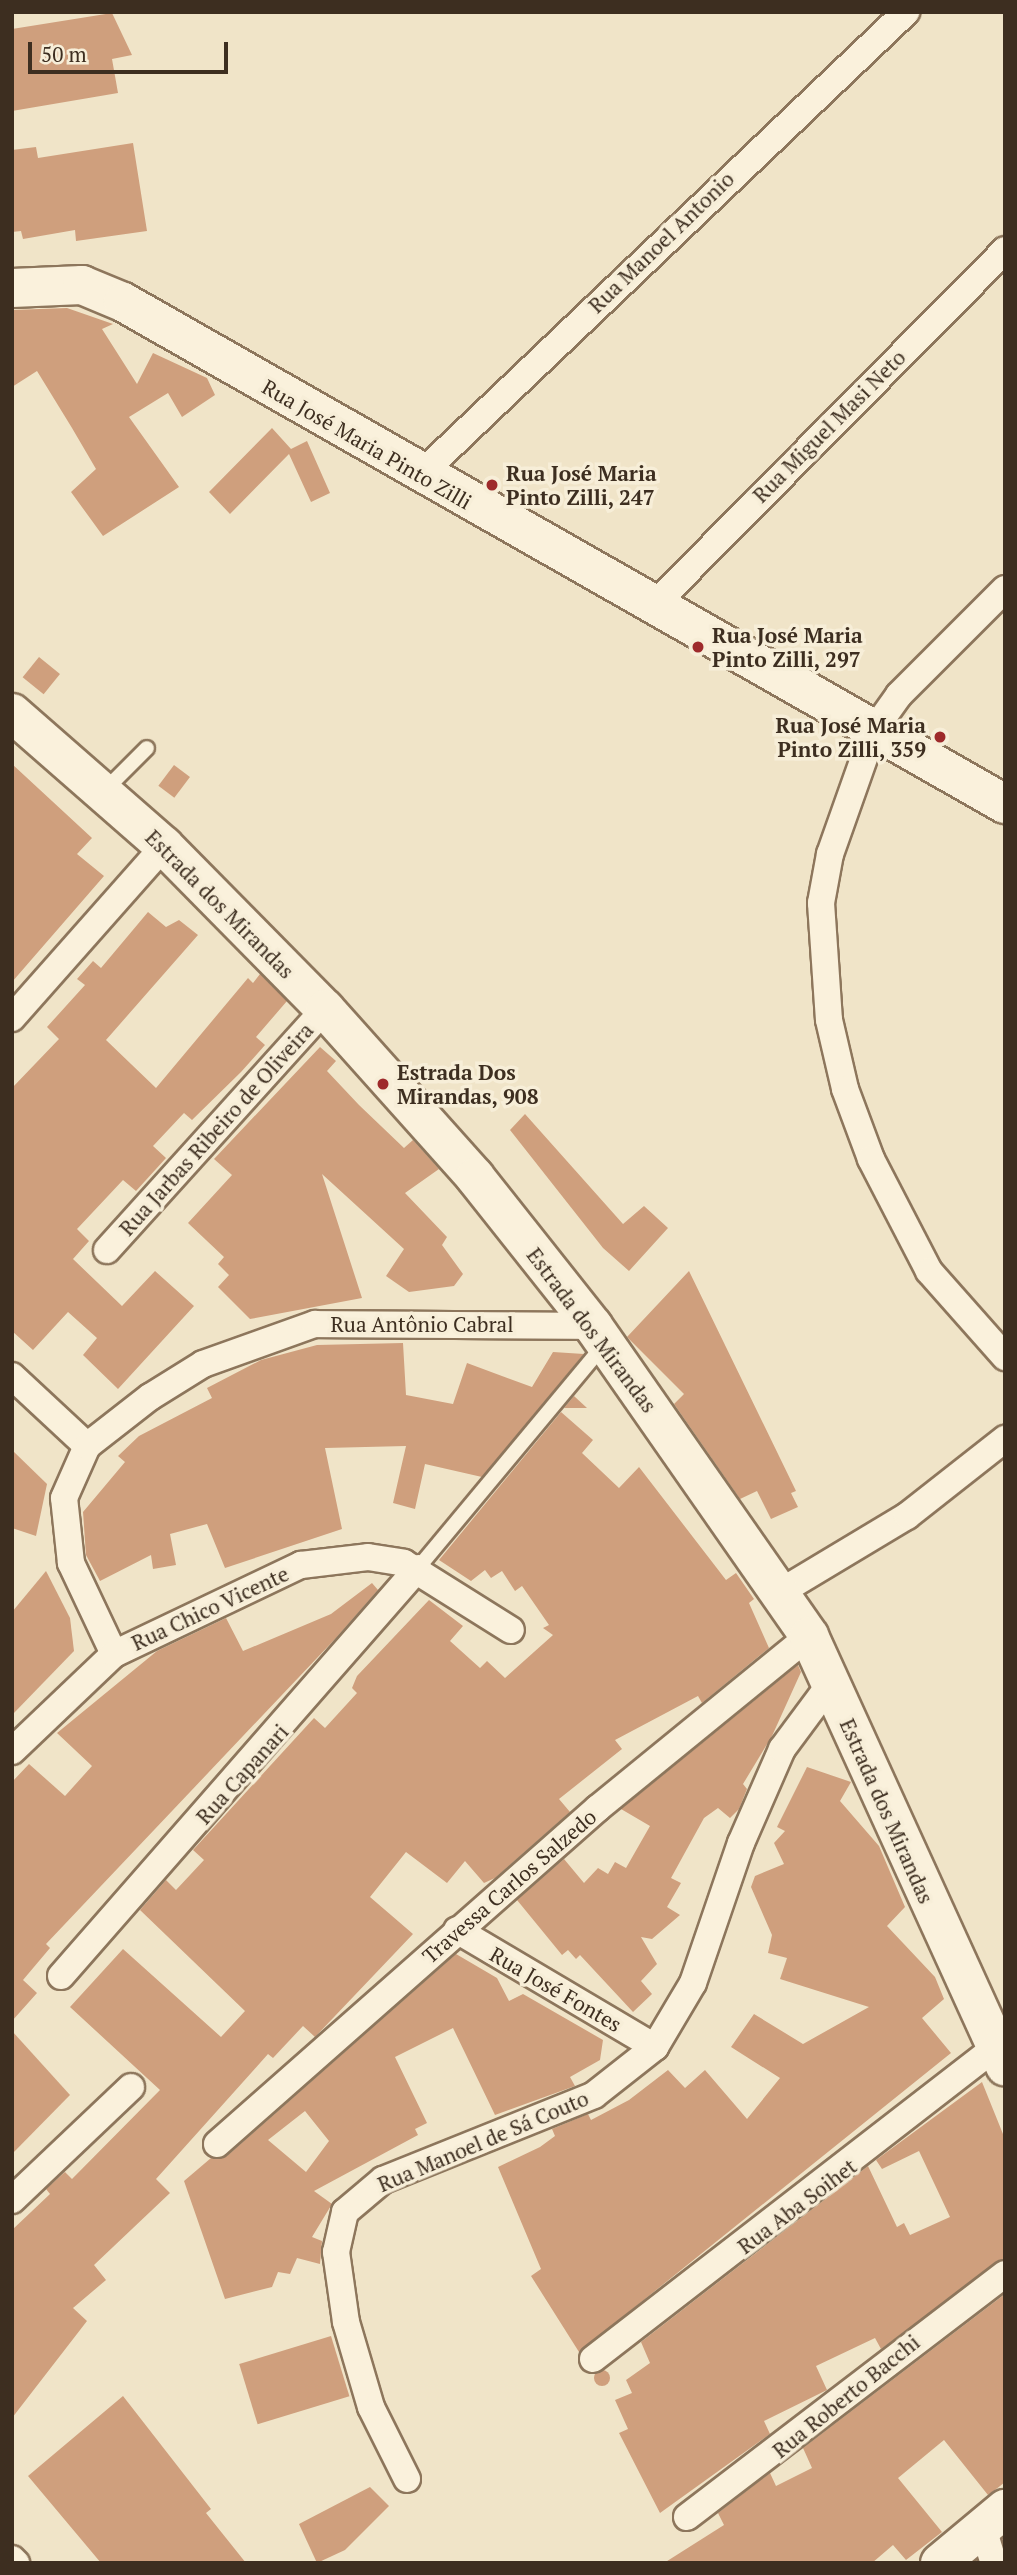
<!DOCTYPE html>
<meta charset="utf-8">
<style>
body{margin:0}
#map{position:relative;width:1017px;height:2575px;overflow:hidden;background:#f0e4c8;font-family:"PT Serif",serif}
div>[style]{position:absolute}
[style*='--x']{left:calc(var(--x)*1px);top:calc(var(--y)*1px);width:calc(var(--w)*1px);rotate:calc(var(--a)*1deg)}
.building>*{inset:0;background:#cf9f7d;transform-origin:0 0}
.round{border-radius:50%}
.roads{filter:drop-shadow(2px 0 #8d765c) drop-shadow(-2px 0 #8d765c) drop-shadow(0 2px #8d765c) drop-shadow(0 -2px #8d765c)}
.lane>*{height:14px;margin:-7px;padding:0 7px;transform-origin:7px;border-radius:7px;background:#faf1dc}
.street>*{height:26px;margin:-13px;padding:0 13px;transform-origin:13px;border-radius:13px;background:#faf1dc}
.secondary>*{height:38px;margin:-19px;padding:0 19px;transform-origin:19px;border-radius:19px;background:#faf1dc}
.dots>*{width:19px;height:19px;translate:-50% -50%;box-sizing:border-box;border:4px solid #f7eed8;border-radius:50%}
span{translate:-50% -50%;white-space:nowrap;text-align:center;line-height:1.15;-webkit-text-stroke:7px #f7eed8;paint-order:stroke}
.street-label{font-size:21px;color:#3d2e20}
.poi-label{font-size:21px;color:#3d2e20;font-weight:700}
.left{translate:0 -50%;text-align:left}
.right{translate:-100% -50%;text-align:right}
.frame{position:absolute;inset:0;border:14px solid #3d2e20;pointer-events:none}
.scale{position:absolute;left:28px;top:42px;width:200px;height:32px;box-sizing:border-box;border:4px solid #3d2e20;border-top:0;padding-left:9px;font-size:21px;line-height:24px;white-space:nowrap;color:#3d2e20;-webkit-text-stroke:5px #f7eed8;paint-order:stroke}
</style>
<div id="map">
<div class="building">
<div style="clip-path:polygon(112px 13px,132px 55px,112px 59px,118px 93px,12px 111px,12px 29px)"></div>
<div style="clip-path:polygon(133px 143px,147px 231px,76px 241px,75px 230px,23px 239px,21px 231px,12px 232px,12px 150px,36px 147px,38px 158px)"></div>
<div style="clip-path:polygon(67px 308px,113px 324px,102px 329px,137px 384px,153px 353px,207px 378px,215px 395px,182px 417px,168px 393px,129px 417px,179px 487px,103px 536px,71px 492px,96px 469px,72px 428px,37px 371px,12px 387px,12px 310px)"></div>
<div style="clip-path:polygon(272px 428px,291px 449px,307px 441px,330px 493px,311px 502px,289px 454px,230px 514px,209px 492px)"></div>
<div style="left:39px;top:657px;width:27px;height:26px;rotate:39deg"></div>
<div style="clip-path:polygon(12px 764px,92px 838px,77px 854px,104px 876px,12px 982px)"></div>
<div style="left:174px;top:765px;width:20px;height:26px;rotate:37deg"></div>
<div style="clip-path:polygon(148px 912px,166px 927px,179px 920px,198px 935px,106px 1040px,156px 1088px,248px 978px,253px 983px,260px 974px,287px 1001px,256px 1037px,265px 1045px,241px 1072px,192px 1120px,184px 1113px,153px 1146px,166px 1158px,136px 1191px,123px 1180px,77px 1229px,89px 1241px,73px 1259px,122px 1306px,155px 1271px,194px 1306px,118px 1389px,83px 1355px,97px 1338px,68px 1312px,33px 1350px,12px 1331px,12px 1088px,59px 1039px,47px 1027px,85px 985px,77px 979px,93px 961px,101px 968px)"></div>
<div style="clip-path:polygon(320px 1047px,336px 1061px,327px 1071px,359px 1105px,404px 1148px,413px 1140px,439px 1169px,405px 1193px,447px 1237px,442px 1245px,463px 1274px,454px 1286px,409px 1292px,386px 1276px,404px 1249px,322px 1174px,362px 1298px,250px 1319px,218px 1287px,229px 1275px,218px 1264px,224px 1257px,188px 1223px,232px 1175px,214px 1159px)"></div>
<div style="clip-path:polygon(525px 1114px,623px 1224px,644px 1206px,668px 1228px,629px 1271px,603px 1248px,510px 1130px)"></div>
<div style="clip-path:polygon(689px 1271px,796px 1491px,791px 1493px,798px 1507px,771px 1519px,757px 1491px,740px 1499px,674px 1404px,684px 1394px,627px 1337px)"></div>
<div style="clip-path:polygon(403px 1343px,406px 1395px,453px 1404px,467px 1363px,532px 1387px,553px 1352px,584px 1354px,482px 1477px,425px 1464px,415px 1509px,393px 1503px,406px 1446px,325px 1448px,342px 1529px,225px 1568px,207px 1524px,170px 1534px,176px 1565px,153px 1569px,151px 1555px,100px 1581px,86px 1555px,83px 1512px,125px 1462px,118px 1456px,139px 1436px,212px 1398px,207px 1388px,261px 1360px,317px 1345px)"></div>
<div style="clip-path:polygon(574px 1396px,587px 1408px,564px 1408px)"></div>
<div style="clip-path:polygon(561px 1412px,593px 1440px,582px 1453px,619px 1488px,639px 1467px,726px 1580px,736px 1573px,754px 1599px,749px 1603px,769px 1648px,702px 1703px,698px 1696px,615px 1740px,622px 1749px,559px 1799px,570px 1812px,495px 1878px,484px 1883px,465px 1861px,447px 1883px,406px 1852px,370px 1897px,413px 1934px,315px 2037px,303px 2026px,273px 2058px,268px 2054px,156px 2179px,170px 2193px,94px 2265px,106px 2280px,73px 2308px,87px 2321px,12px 2418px,12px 2230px,50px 2194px,46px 2189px,65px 2172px,72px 2179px,160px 2090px,70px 2007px,123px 1949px,221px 2037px,245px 2011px,140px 1910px,166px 1880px,176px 1890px,204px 1860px,193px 1850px,314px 1718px,325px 1728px,357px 1693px,352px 1688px,357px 1676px,429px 1600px,463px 1626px,450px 1641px,480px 1668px,487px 1661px,505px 1678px,553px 1635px,543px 1628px,549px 1625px,522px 1586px,515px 1591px,502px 1571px,491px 1578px,485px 1570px,471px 1581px,439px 1560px)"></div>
<div style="clip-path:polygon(12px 1450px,47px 1484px,36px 1536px,12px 1528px)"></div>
<div style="clip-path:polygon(46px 1571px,70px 1618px,74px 1651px,12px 1715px,12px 1612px)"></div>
<div style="clip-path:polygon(372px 1583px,378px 1590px,335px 1639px,46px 1944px,50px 1948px,23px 1980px,37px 1993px,12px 2021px,12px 1782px,29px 1764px,65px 1796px,92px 1766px,57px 1733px,157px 1651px,226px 1618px,243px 1651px,331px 1614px)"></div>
<div style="clip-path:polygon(798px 1665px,801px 1672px,772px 1736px,743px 1784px,747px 1789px,739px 1809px,730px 1818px,718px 1808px,704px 1818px,671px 1878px,681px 1883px,667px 1907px,680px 1915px,652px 1939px,641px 1937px,657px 1964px,641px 1981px,652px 1994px,633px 2012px,580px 1955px,576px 1959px,568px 1950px,562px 1955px,517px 1900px,564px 1859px,584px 1883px,598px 1868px,608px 1874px,615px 1862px,626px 1868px,650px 1826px,621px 1809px)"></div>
<div style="clip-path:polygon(807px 1767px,851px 1782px,840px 1801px,879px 1846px,905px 1907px,887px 1926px,935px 1977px,944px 1999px,922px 2018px,951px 2053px,579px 2352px,531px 2276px,541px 2269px,498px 2167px,540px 2147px,555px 2136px,552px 2129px,588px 2114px,591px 2120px,629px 2100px,668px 2070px,685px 2088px,705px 2070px,747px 2119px,780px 2078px,731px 2047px,754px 2014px,803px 2044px,869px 2007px,780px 1979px,787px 1958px,768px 1953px,772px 1935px,751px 1887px,755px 1876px,784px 1864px,774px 1843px,785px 1831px,777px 1827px)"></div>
<div style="clip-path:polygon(evenodd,456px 1954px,497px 1978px,509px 2001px,523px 1994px,603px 2040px,600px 2060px,570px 2077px,575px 2086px,495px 2115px,453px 2028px,395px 2057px,427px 2123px,415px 2129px,418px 2135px,314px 2191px,332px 2204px,312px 2237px,322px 2241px,320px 2264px,297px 2258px,290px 2274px,278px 2272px,272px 2287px,225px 2299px,184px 2181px,211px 2158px,227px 2156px,456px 1954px,305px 2111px,329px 2141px,306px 2172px,268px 2140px,305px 2111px)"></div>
<div style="clip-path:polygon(12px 2031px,70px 2095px,12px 2154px)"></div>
<div style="clip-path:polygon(982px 2082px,1005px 2139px,1005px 2259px,881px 2349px,875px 2338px,816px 2366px,827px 2390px,764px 2421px,770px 2434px,660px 2513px,619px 2433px,628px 2429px,615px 2400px,632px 2393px,626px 2380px,650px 2363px,641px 2342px,868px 2166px,897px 2227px,904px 2223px,910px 2235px,950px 2217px,919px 2151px,882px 2169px,876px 2160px)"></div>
<div style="clip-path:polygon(1005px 2294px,1005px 2482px,995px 2490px,988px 2495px,944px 2440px,898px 2478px,942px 2532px,906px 2560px,893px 2545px,872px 2563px,664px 2563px,724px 2525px,718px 2513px,770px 2473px,776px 2486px,812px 2468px,803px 2448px)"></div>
<div style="left:331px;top:2336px;width:63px;height:96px;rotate:73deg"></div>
<div class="round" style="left:594px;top:2370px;width:16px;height:16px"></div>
<div style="clip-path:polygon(123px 2396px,211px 2509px,206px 2513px,246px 2563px,101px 2563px,28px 2476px)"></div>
<div style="clip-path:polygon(370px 2487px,389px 2506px,345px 2550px,317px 2563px,299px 2524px)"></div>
</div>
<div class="roads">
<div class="lane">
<div style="--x:103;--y:792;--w:62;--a:-45"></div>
<div style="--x:418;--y:1568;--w:289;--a:-50.2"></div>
</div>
<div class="street">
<div style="--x:419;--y:476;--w:673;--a:-43.61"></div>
<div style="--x:1005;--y:589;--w:150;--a:135"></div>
<div style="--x:899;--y:695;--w:43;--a:125.5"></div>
<div style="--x:874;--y:730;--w:132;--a:109.5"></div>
<div style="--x:830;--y:854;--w:50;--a:100.4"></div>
<div style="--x:821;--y:903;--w:117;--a:86.1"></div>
<div style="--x:829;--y:1020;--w:71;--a:76.9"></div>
<div style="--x:845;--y:1089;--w:75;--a:69.6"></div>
<div style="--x:871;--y:1159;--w:126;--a:62.6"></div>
<div style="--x:929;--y:1271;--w:115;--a:48.5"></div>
<div style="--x:655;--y:604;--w:498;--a:-45.3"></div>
<div style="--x:12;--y:1018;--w:230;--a:-48.5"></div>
<div style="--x:107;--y:1250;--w:325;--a:-47.9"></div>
<div style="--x:12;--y:1376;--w:103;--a:43"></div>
<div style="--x:782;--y:1591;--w:146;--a:-31"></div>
<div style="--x:907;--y:1516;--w:125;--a:-38.2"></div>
<div style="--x:114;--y:1654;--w:101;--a:-115.3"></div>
<div style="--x:71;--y:1563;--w:65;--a:-96.1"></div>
<div style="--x:64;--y:1498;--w:57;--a:-66.1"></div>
<div style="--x:87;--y:1446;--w:80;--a:-37.9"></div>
<div style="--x:150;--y:1397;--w:62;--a:-31.9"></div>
<div style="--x:203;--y:1364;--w:119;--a:-19.7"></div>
<div style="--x:315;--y:1324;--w:278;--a:0.4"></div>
<div style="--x:12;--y:1751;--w:141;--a:-43.6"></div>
<div style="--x:114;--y:1654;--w:207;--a:-25.5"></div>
<div style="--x:301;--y:1565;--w:67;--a:-6.8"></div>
<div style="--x:368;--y:1557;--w:36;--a:9"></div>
<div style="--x:404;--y:1563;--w:126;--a:32.1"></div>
<div style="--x:457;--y:1930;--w:230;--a:30.6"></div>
<div style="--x:61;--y:1976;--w:542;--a:-48.81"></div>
<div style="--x:217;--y:2144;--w:508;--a:-41.41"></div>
<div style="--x:598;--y:1808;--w:272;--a:-39.2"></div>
<div style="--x:12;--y:2200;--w:164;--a:-43.5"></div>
<div style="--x:593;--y:2359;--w:510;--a:-37.75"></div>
<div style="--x:407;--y:2479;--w:80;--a:-116.6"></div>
<div style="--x:371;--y:2407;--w:89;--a:-106.4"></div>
<div style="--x:346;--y:2322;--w:71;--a:-98.1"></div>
<div style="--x:336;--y:2252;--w:41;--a:-77.3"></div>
<div style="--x:345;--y:2212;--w:50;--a:-40.1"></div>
<div style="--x:383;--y:2180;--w:227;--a:-21.9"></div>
<div style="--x:594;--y:2095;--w:78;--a:-38.2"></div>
<div style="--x:655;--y:2047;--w:74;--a:-59.3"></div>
<div style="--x:693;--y:1983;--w:148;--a:-71.1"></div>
<div style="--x:741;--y:1843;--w:103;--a:-66.4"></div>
<div style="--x:782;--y:1749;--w:82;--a:-53.4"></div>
<div style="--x:687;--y:2517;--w:400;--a:-37.4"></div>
<div style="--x:983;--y:2528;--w:37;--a:73"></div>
<div style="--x:12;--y:2559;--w:6;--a:45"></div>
</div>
<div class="secondary">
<div style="--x:12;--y:288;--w:70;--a:-2.5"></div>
<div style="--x:82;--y:285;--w:44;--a:22.5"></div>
<div style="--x:123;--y:302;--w:1015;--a:29.65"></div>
<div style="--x:12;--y:713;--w:202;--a:41.2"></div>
<div style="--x:164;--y:846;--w:229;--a:45.4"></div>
<div style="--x:325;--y:1009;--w:225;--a:48.2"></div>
<div style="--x:475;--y:1177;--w:190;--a:51.6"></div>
<div style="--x:593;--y:1326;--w:378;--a:55.1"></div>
<div style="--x:809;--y:1636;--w:473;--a:65.5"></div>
<div style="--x:940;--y:2563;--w:85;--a:-39.7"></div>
</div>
</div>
<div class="dots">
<div style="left:492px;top:485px;background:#9e2a2b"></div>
<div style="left:698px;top:647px;background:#9e2a2b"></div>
<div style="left:940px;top:737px;background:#9e2a2b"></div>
<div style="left:383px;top:1084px;background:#9e2a2b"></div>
</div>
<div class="street-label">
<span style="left:661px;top:242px;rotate:-44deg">Rua Manoel Antonio</span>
<span style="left:829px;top:426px;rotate:-45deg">Rua Miguel Masi Neto</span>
<span style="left:367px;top:444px;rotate:30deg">Rua José Maria Pinto Zilli</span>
<span style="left:220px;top:904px;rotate:45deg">Estrada dos Mirandas</span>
<span style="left:216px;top:1129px;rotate:-48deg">Rua Jarbas Ribeiro de Oliveira</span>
<span style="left:422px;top:1324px">Rua Antônio Cabral</span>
<span style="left:592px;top:1330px;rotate:53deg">Estrada dos Mirandas</span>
<span style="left:210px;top:1608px;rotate:-25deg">Rua Chico Vicente</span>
<span style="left:242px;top:1774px;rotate:-48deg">Rua Capanari</span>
<span style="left:887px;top:1811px;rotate:66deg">Estrada dos Mirandas</span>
<span style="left:509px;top:1886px;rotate:-41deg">Travessa Carlos Salzedo</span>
<span style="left:556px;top:1989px;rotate:30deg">Rua José Fontes</span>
<span style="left:483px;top:2141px;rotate:-23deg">Rua Manoel de Sá Couto</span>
<span style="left:797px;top:2206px;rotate:-37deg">Rua Aba Soihet</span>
<span style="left:846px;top:2396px;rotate:-39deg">Rua Roberto Bacchi</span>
</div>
<div class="poi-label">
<span class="left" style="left:506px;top:485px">Rua José Maria<br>Pinto Zilli, 247</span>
<span class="left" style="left:712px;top:647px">Rua José Maria<br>Pinto Zilli, 297</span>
<span class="right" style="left:926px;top:737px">Rua José Maria<br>Pinto Zilli, 359</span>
<span class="left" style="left:397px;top:1084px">Estrada Dos<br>Mirandas, 908</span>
</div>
<div class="frame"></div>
<div class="scale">50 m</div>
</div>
